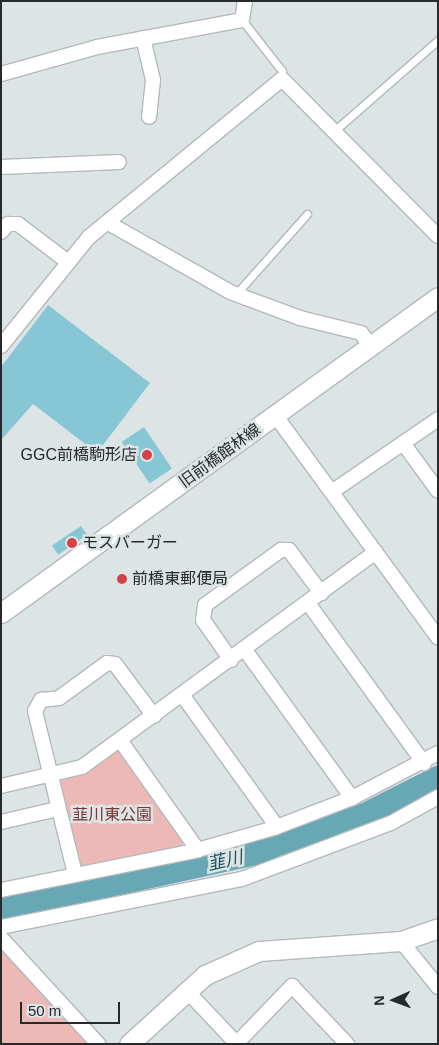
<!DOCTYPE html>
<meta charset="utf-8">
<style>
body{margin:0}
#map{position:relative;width:439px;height:1045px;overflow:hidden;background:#dde4e6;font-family:Arial,"Noto Sans JP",sans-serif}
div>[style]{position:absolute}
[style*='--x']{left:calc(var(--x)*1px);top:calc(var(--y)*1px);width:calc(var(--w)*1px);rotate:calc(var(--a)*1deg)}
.green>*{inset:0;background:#edb9b6}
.river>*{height:24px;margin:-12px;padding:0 12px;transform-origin:12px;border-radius:12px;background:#68a7b4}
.building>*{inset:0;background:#87c7d5;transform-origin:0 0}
.roads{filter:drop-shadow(1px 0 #b3b9bb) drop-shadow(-1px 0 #b3b9bb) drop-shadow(0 1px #b3b9bb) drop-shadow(0 -1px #b3b9bb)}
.lane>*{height:7px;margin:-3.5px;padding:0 3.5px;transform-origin:3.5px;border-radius:3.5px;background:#fff}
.street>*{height:14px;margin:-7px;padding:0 7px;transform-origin:7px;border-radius:7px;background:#fff}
.secondary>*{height:19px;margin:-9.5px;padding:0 9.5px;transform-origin:9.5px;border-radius:9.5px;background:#fff}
.dots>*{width:14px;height:14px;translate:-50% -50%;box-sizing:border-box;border:2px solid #dde4e6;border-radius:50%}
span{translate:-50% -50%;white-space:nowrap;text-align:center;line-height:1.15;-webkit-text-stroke:5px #dde4e6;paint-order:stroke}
.poi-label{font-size:16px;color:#27292a}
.right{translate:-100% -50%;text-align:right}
.left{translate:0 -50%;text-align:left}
.street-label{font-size:16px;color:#27292a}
.park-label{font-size:16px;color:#7a3534}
.water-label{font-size:18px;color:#1b525d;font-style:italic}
.frame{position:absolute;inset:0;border:2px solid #27292a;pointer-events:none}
.north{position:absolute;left:369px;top:975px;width:50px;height:50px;-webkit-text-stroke:4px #dde4e6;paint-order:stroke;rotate:268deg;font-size:14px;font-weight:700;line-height:20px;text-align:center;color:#27292a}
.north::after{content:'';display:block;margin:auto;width:18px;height:22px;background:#27292a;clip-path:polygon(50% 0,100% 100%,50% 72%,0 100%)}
.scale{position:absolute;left:20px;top:1002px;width:100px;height:22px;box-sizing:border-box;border:2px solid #27292a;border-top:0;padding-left:6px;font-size:15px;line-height:18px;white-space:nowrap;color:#27292a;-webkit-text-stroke:4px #dde4e6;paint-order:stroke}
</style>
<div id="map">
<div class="green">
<div style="clip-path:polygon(114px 750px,123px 752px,185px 840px,181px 848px,84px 867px,77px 862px,58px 782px,87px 772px)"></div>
<div style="clip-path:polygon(1px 950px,92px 1044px,1px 1044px)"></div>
</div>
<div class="river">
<div style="--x:1;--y:909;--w:270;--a:-12.4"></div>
<div style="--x:265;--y:851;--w:106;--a:-19.8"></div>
<div style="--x:365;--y:815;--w:82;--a:-26.9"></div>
</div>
<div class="building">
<div style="clip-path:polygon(48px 305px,150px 383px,97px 453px,33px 404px,1px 440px,1px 367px)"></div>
<div style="left:144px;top:427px;width:50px;height:27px;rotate:56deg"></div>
<div style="left:81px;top:526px;width:11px;height:35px;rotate:56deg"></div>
</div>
<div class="roads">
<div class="lane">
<div style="--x:242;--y:20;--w:65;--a:51.9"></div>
<div style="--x:282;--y:71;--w:8;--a:90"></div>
<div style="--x:333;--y:132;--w:140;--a:-41.2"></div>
<div style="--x:236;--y:294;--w:107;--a:-48.4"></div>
</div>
<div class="street">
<div style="--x:143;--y:38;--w:43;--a:76.6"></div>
<div style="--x:153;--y:80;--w:37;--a:96"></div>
<div style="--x:1;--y:74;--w:100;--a:-15.7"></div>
<div style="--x:97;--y:47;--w:147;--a:-10.5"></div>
<div style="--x:242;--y:20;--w:19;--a:-81"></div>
<div style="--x:1;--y:167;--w:118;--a:-2.4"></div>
<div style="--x:110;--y:224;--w:138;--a:29.5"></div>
<div style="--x:230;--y:292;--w:75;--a:20.4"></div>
<div style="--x:300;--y:318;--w:63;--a:13.8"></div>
<div style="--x:361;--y:333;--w:15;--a:53"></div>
<div style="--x:1;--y:232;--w:11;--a:-49"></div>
<div style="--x:8;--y:224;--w:10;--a:0"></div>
<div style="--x:18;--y:224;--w:63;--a:37.2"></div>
<div style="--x:1;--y:346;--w:140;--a:-51.1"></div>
<div style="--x:89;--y:237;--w:249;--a:-39.3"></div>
<div style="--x:282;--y:79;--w:221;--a:45.2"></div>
<div style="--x:275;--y:415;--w:276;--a:53.8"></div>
<div style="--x:403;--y:443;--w:59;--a:53.9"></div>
<div style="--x:333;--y:491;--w:127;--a:-34.4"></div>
<div style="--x:308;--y:603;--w:198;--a:54.1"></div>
<div style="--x:245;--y:650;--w:183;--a:54.1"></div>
<div style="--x:231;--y:660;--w:49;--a:-125"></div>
<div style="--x:203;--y:620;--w:15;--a:-82"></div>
<div style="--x:205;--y:605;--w:94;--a:-35.9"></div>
<div style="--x:281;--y:550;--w:8;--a:0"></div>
<div style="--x:289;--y:550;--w:54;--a:53.3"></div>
<div style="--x:183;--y:696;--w:161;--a:54.3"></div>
<div style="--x:120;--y:740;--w:135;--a:54.7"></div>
<div style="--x:1;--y:786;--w:83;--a:-13.2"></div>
<div style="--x:82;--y:767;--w:364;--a:-36.2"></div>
<div style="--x:1;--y:822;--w:57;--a:-13.1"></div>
<div style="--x:75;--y:874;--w:168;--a:-103.8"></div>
<div style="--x:35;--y:711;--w:13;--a:-61"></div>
<div style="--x:41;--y:700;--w:18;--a:-6"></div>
<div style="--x:59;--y:698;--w:59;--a:-36.1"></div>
<div style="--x:107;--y:663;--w:8;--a:7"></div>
<div style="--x:115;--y:664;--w:65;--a:53.1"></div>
<div style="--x:1;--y:890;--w:197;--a:-11.4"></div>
<div style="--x:194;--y:851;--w:83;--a:-16"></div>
<div style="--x:274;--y:828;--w:84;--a:-21"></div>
<div style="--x:352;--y:798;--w:97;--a:-27.6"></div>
<div style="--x:1;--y:927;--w:246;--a:-11.3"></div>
<div style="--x:242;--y:879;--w:159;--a:-20.6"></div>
<div style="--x:391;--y:823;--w:54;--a:-29"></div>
<div style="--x:1;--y:938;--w:144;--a:47.5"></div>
<div style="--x:401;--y:941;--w:59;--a:51.2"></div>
<div style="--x:186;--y:990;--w:74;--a:46.6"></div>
<div style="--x:236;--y:1044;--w:81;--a:-46"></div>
<div style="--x:292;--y:986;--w:80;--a:46.5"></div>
</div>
<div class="secondary">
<div style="--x:1;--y:613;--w:539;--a:-35.87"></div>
<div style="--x:129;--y:1044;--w:103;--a:-42.2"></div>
<div style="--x:205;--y:975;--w:59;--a:-24"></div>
<div style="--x:259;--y:951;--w:142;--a:-4"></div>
<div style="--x:401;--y:941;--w:39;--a:-19"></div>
</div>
</div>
<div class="dots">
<div style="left:147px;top:455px;background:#d24246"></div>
<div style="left:72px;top:543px;background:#d24246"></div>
<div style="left:122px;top:579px;background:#d24246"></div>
</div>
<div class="poi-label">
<span class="right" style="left:137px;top:455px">GGC前橋駒形店</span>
<span class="left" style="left:82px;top:543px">モスバーガー</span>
<span class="left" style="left:132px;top:579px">前橋東郵便局</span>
</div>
<div class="street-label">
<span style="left:220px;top:456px;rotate:-36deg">旧前橋館林線</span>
</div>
<div class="park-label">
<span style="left:112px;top:815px">韮川東公園</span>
</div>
<div class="water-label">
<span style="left:225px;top:861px;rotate:-13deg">韮川</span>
</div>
<div class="frame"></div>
<div class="north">N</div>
<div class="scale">50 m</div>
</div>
